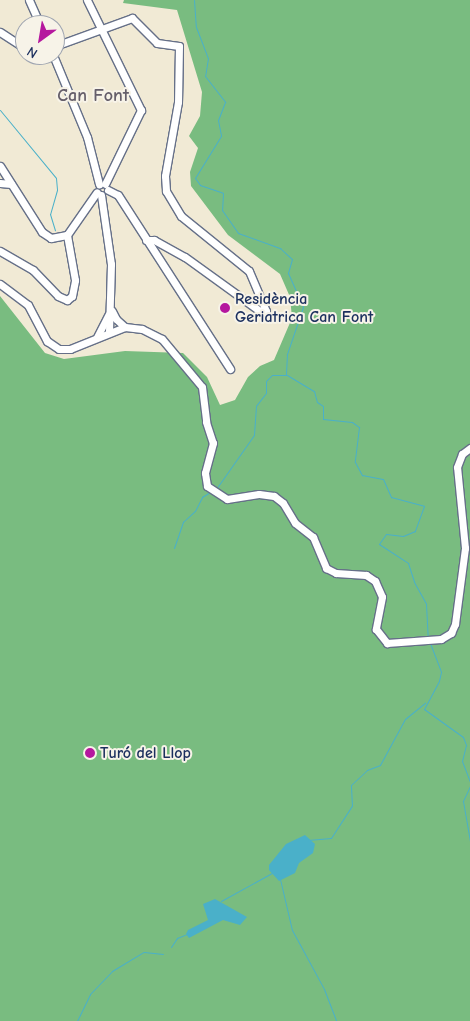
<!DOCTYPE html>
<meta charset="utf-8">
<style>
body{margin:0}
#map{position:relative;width:470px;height:1021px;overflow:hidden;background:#f1ead5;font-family:"Comic Neue",sans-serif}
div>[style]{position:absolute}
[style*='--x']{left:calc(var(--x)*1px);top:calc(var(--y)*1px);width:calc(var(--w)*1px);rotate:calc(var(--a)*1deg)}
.forest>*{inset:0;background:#79bc80}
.water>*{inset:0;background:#4ab0c9}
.stream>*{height:1px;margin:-0.5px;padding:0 0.5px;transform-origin:0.5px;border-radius:0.5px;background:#4ab0c9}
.roads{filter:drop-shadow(1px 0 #667088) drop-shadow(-1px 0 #667088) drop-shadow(0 1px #667088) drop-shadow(0 -1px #667088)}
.minor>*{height:7px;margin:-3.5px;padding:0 3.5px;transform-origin:3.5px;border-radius:3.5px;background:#fff}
.dots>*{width:14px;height:14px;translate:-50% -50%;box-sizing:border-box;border:2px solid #f7f3e8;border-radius:50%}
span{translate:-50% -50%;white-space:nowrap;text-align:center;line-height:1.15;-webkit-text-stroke:4px #f7f3e8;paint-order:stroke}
.poi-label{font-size:16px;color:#1b2f5e;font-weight:700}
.left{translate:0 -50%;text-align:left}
.neighbourhood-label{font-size:18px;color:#655e6a;font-weight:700}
.north{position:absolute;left:15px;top:15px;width:50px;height:50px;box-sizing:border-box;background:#f7f3e8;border:1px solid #9fa5b1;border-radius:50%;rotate:212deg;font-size:14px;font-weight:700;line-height:20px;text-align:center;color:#1b2f5e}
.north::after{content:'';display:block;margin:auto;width:18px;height:22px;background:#b5179e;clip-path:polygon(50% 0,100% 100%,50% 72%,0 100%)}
</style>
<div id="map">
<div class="forest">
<div style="clip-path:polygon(124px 0,470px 0,470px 1021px,0 1021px,0 296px,45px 353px,64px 359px,125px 351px,183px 353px,207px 377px,220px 405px,235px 400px,248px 377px,260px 366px,274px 360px,292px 318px,290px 297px,280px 274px,228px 235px,191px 186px,190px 172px,198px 148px,189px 136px,200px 116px,202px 92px,177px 10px,123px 3px)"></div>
</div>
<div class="water">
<div style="clip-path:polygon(305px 835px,315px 844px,313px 853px,299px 863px,295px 873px,279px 881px,269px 870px,269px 865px,286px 844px)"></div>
<div style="clip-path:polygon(215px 899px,247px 917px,240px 925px,223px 920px,189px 938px,186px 934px,188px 930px,208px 920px,203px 904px)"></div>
</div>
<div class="stream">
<div style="--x:194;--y:0;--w:27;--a:86"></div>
<div style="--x:196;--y:27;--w:33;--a:69"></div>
<div style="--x:208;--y:58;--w:18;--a:99"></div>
<div style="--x:205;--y:76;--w:33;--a:52"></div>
<div style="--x:225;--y:102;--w:19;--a:111"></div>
<div style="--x:218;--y:120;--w:16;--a:79"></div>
<div style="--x:221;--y:136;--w:49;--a:121.8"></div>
<div style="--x:195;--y:178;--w:9;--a:54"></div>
<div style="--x:200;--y:185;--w:24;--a:19"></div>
<div style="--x:223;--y:193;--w:17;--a:93"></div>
<div style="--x:222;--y:210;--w:28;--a:55"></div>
<div style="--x:238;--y:233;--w:45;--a:19.7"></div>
<div style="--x:280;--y:248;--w:16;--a:43"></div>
<div style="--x:292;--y:259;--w:15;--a:106"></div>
<div style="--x:288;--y:273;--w:37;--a:66"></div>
<div style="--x:303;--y:307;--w:50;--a:108.8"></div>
<div style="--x:287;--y:354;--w:21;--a:93"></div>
<div style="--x:286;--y:375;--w:14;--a:180"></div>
<div style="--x:272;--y:375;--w:8;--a:135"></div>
<div style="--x:266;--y:381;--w:12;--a:90"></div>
<div style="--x:266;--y:393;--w:16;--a:128"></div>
<div style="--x:256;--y:406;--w:29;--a:94"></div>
<div style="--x:254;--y:435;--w:66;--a:125.1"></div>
<div style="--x:0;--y:110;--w:88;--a:50.5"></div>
<div style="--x:56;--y:178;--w:12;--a:85"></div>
<div style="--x:57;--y:190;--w:25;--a:106"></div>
<div style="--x:50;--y:214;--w:17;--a:73"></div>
<div style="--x:287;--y:375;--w:31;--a:31"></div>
<div style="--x:314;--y:391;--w:11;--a:75"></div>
<div style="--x:317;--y:402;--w:7;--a:34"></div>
<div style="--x:323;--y:406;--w:13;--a:90"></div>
<div style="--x:323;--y:419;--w:29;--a:6"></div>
<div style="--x:352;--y:422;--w:9;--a:36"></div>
<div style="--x:359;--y:427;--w:35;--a:97"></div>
<div style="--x:355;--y:462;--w:15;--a:62"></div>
<div style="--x:362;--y:475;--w:21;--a:11"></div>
<div style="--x:383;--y:479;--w:20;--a:66"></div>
<div style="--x:391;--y:497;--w:34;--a:15"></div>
<div style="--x:424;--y:506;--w:27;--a:110"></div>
<div style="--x:415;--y:531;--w:13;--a:157"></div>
<div style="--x:403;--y:536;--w:17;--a:-173"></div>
<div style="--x:386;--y:534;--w:12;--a:125"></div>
<div style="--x:379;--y:544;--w:35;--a:33"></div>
<div style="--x:408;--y:563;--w:20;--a:72"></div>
<div style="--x:414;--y:582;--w:25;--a:61"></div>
<div style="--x:426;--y:604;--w:33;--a:87"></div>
<div style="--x:174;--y:548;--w:28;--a:-71"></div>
<div style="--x:183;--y:522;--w:16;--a:-43"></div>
<div style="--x:195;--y:511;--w:16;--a:-63"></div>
<div style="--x:202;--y:497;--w:9;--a:-32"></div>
<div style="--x:430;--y:643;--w:31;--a:69"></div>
<div style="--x:441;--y:672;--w:9;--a:103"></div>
<div style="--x:439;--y:681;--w:32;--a:118"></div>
<div style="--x:424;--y:709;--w:48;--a:35.7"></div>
<div style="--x:463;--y:737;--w:9;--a:69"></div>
<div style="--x:466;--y:745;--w:16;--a:104"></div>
<div style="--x:462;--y:761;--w:22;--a:69"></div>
<div style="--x:470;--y:786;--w:17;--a:115"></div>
<div style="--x:463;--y:801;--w:41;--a:80.1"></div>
<div style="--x:308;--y:840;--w:23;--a:-5"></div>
<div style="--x:331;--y:838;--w:38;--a:-57"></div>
<div style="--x:352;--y:806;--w:21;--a:-93"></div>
<div style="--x:351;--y:785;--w:22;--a:-43"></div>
<div style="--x:367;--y:770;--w:14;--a:-21"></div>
<div style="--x:380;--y:765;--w:52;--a:-61.5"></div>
<div style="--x:405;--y:719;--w:26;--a:-39"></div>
<div style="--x:280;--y:879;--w:52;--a:76.8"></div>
<div style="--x:292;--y:930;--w:67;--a:61.5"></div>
<div style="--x:324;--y:989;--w:34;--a:69"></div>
<div style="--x:221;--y:901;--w:58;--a:-28.8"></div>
<div style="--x:171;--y:947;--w:11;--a:-56"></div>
<div style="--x:177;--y:938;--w:11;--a:-22"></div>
<div style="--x:77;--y:1021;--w:30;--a:-64"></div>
<div style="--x:90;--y:994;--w:32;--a:-46"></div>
<div style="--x:112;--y:971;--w:37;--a:-31"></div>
<div style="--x:144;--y:952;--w:19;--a:6"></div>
</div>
<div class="roads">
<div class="minor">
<div style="--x:29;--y:0;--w:27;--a:66"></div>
<div style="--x:87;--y:0;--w:123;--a:63.9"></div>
<div style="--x:141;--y:110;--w:82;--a:115.9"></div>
<div style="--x:0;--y:32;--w:30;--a:33"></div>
<div style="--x:55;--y:46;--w:82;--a:-20"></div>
<div style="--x:132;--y:18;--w:35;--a:45"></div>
<div style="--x:157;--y:43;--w:22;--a:8"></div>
<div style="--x:179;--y:46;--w:56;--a:91"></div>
<div style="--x:178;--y:102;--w:75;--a:100"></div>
<div style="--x:165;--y:176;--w:15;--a:86"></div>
<div style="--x:166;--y:191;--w:29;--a:59"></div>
<div style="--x:181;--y:216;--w:87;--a:39"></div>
<div style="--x:249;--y:271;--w:43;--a:67"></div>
<div style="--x:53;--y:55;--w:89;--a:67.5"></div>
<div style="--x:87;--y:137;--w:49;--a:75.7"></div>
<div style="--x:0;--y:166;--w:78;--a:57.5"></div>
<div style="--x:42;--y:232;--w:11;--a:34"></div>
<div style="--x:51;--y:238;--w:16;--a:-11"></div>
<div style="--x:67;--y:235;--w:52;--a:-55.1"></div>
<div style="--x:0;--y:183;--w:11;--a:5"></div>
<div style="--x:108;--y:190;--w:11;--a:27"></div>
<div style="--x:118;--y:195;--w:207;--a:57.2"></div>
<div style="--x:101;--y:195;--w:70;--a:81.8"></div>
<div style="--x:111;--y:264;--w:68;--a:91.7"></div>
<div style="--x:146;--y:240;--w:8;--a:0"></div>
<div style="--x:154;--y:240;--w:35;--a:29"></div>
<div style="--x:185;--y:257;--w:92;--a:35.8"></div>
<div style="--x:260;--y:311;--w:6;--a:0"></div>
<div style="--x:0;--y:251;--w:38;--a:30"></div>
<div style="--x:33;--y:270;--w:36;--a:46"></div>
<div style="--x:58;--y:296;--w:10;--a:24"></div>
<div style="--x:67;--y:300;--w:6;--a:-39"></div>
<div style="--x:72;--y:296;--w:16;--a:-79"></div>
<div style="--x:75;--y:280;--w:46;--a:-100.1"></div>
<div style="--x:0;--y:284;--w:35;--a:37"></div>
<div style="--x:28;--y:305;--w:41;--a:62.2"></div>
<div style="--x:47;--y:341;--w:14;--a:34"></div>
<div style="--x:59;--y:349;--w:11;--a:0"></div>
<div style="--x:70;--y:349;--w:59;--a:-21.8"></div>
<div style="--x:125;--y:327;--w:17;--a:7"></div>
<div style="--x:142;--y:329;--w:22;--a:27"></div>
<div style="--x:162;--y:339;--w:62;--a:50.2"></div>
<div style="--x:202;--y:387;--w:35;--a:83"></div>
<div style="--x:206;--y:422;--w:22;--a:72"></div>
<div style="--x:213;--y:443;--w:31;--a:105"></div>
<div style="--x:205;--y:473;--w:13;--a:81"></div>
<div style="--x:207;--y:486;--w:24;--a:33"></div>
<div style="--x:227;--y:499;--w:32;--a:-9"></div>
<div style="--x:259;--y:494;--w:15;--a:8"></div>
<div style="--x:274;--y:496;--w:11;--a:38"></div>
<div style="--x:283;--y:503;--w:23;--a:59"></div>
<div style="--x:295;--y:523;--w:23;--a:38"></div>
<div style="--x:313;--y:537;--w:34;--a:67"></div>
<div style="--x:326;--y:568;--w:11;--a:27"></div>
<div style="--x:336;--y:573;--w:30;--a:4"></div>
<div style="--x:366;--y:575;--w:11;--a:34"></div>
<div style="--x:375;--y:581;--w:17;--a:66"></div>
<div style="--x:382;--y:597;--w:33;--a:101"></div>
<div style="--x:376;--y:629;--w:18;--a:52"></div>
<div style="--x:387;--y:643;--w:54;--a:-4.2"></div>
<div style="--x:441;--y:639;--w:12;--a:-31"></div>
<div style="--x:451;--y:633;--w:10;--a:-66"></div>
<div style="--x:455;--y:624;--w:77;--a:-82.5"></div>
<div style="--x:465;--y:548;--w:81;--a:-95.6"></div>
<div style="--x:457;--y:467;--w:14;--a:-69"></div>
<div style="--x:462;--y:454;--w:10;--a:-37"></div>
<div style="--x:112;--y:311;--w:9;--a:63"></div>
<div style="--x:116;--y:319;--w:12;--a:42"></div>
<div style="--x:97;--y:337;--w:25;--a:-63"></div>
</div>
</div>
<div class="dots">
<div style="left:225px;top:308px;background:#b5179e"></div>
<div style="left:90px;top:753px;background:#b5179e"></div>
</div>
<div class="poi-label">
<span class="left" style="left:235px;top:308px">Residència<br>Geriatrica Can Font</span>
<span class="left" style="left:100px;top:753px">Turó del Llop</span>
</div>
<div class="neighbourhood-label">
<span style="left:93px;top:96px">Can Font</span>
</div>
<div class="north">N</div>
</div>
